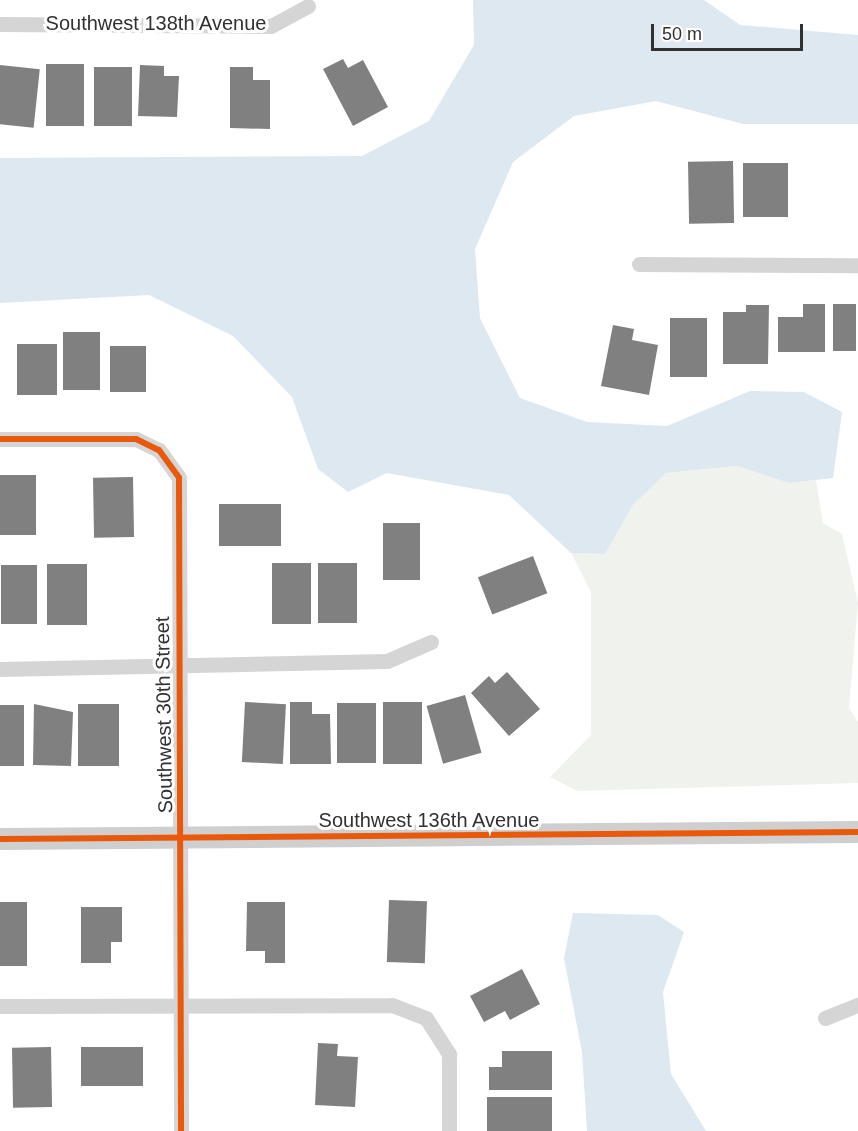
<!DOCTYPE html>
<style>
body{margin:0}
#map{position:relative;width:858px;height:1131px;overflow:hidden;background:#fff;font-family:Helvetica,sans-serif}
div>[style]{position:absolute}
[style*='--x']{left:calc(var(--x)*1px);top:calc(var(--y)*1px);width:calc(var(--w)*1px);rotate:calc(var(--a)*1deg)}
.green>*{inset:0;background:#f0f3ed}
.water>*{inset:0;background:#dde8f1}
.building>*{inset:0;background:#808080;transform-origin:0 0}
.street>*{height:15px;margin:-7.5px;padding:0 7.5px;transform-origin:7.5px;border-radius:7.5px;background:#d5d5d5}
.secondary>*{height:22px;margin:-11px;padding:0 11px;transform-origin:11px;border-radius:11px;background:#cfcfcf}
.cycleway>*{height:6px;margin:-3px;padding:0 3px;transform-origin:3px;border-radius:3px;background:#e8590c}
span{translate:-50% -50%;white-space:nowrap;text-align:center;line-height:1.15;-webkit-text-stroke:6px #fff;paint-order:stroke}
.street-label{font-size:20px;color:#313131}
.scale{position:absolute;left:651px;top:24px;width:152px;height:27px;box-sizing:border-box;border:3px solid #313131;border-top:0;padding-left:8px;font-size:18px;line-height:21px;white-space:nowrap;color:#313131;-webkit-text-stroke:4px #fff;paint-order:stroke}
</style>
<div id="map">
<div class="green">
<div style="clip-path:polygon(738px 466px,789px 483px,816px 480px,823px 523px,842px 534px,858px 603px,849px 708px,858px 722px,858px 783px,577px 791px,550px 777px,591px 735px,591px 592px,571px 553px,605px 554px,633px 505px,666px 473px)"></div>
</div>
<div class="water">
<div style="clip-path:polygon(473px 0,704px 0,740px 25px,858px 35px,858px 124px,743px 124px,656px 101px,574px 116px,513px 162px,475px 249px,480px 318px,520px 398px,587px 422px,667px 426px,750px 391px,804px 392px,842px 412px,833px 478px,789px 483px,737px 466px,666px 473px,633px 505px,605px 554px,571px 553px,509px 495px,387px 473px,348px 492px,318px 469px,292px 397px,233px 336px,149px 295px,0 303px,0 158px,362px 156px,429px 121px,474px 45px)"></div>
<div style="clip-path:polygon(573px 913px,658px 915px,684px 932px,663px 992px,671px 1074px,706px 1131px,587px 1131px,582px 1052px,564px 958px)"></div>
</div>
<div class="building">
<div style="clip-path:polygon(343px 59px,348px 68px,363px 60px,388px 107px,353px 126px,323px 69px)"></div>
<div style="left:46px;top:64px;width:38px;height:62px"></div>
<div style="left:0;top:65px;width:40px;height:59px;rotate:6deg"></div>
<div style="clip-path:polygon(140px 65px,164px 66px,164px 76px,179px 76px,177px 117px,138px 116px)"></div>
<div style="left:94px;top:67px;width:38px;height:59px"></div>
<div style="clip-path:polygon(230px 67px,253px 67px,253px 80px,270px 80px,270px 129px,230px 128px)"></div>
<div style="left:733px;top:161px;width:62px;height:45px;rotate:89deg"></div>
<div style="left:743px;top:163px;width:45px;height:54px"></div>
<div style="clip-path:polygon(803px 304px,825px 304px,825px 352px,778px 352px,778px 317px,803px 317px)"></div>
<div style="left:833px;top:304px;width:23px;height:47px"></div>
<div style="clip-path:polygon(746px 305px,769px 305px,768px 364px,723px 364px,723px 312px,746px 312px)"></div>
<div style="left:670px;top:318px;width:37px;height:59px"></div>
<div style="clip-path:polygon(613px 325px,634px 329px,632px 340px,658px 345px,649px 395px,601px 386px)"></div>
<div style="left:63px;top:332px;width:37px;height:58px"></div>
<div style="left:17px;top:344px;width:40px;height:51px"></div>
<div style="left:110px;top:346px;width:36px;height:46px"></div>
<div style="left:0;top:475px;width:36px;height:60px"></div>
<div style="left:133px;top:477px;width:60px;height:40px;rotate:89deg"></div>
<div style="left:281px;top:504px;width:42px;height:62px;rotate:90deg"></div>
<div style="left:383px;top:523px;width:37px;height:57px"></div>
<div style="left:533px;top:556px;width:40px;height:59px;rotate:69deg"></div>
<div style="left:272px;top:563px;width:39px;height:61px"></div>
<div style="left:318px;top:563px;width:39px;height:60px"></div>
<div style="left:47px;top:564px;width:40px;height:61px"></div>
<div style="left:1px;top:565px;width:36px;height:59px"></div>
<div style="clip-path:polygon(507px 672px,540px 709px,509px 736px,471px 693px,489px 676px,495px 683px)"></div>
<div style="left:465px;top:695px;width:60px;height:40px;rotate:74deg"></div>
<div style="left:245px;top:702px;width:41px;height:60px;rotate:3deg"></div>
<div style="clip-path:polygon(290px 702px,312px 702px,312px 714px,330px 714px,331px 764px,290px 764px)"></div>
<div style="left:383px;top:702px;width:39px;height:62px"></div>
<div style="left:337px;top:703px;width:39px;height:60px"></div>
<div style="clip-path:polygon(34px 704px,73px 712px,71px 766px,33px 765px)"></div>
<div style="left:78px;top:704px;width:41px;height:62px"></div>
<div style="left:0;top:705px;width:24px;height:61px"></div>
<div style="left:389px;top:900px;width:38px;height:62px;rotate:2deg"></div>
<div style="left:0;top:902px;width:27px;height:64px"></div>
<div style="clip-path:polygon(247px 902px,285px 902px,285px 963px,265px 963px,265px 951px,246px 951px)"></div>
<div style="clip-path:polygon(81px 907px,122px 907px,122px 942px,111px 942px,111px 963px,81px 963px)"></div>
<div style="clip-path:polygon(522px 969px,540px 1004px,510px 1020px,505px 1011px,484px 1022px,470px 996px)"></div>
<div style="clip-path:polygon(318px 1043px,338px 1044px,337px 1056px,358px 1057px,355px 1107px,315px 1105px)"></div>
<div style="left:51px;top:1047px;width:60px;height:39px;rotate:89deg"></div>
<div style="left:143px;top:1047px;width:39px;height:62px;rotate:90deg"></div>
<div style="clip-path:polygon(502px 1051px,552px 1051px,552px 1090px,489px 1090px,489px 1067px,502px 1067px)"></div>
<div style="left:552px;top:1097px;width:34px;height:65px;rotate:90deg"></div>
</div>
<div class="street">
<div style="--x:0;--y:24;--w:271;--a:0.4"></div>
<div style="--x:271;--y:26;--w:42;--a:-28.4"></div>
<div style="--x:639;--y:264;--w:219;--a:0.3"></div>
<div style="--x:0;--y:439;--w:136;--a:0"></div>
<div style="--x:136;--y:439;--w:25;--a:26"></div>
<div style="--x:159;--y:450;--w:34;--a:54"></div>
<div style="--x:179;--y:478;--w:653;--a:89.82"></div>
<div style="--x:0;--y:669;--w:387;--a:-1.2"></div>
<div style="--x:387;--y:661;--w:48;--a:-23.4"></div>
<div style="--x:0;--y:1006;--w:392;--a:-0.1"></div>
<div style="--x:392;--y:1005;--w:36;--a:21"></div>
<div style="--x:426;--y:1018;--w:43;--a:57.4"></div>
<div style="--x:449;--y:1054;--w:77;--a:90"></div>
<div style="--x:825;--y:1018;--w:35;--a:-22"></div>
</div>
<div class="secondary">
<div style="--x:0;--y:839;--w:858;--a:-0.47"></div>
</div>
<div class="cycleway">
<div style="--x:0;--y:439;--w:136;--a:0"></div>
<div style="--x:136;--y:439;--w:25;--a:26"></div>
<div style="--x:159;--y:450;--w:34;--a:54"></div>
<div style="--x:179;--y:478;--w:653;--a:89.82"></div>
<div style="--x:0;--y:839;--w:858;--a:-0.47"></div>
</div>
<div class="street-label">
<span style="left:156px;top:23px">Southwest 138th Avenue</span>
<span style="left:164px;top:715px;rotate:-91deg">Southwest 30th Street</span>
<span style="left:429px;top:820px">Southwest 136th Avenue</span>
</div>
<div class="scale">50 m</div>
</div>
